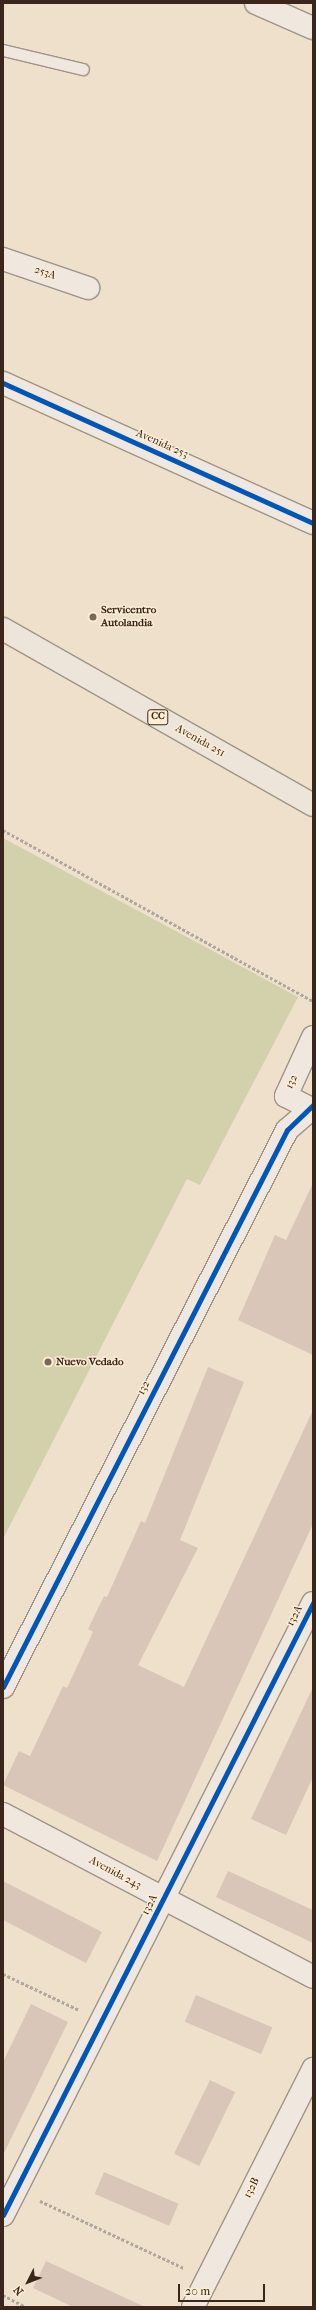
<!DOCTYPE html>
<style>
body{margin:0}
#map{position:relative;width:316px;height:2310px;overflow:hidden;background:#eee0cb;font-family:"IM FELL French Canon",serif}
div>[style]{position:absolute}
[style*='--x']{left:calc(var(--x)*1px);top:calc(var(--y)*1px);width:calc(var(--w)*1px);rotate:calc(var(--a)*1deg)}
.green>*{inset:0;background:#d2d1ac}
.building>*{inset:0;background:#d9c6b9;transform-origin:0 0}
.path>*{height:2.5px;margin-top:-1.25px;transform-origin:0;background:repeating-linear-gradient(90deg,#aea79e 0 3px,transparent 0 5px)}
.roads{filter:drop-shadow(1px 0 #9e9487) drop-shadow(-1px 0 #9e9487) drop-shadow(0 1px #9e9487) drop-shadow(0 -1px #9e9487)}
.lane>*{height:11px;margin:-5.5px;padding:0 5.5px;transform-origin:5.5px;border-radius:5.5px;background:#f0e8de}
.street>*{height:22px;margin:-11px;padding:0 11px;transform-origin:11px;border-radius:11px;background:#f0e8de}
.secondary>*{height:22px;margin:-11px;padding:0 11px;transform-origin:11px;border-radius:11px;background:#f0e8de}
.primary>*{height:22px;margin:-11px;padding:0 11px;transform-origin:11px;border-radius:11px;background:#ede5d9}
.cycleway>*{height:5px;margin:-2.5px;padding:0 2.5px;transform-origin:2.5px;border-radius:2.5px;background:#0057b8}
.dots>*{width:11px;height:11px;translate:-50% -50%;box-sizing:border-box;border:2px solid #fdedd4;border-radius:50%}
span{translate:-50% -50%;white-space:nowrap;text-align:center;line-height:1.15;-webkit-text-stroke:3px #fdedd4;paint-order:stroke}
.shield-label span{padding:1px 3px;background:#fdedd4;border:1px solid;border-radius:3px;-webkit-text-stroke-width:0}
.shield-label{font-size:10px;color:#3a261a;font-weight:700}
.street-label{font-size:11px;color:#3a261a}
.poi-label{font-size:11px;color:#3a261a;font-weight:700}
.left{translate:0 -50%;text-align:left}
.frame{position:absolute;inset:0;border:4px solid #3a261a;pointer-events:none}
.north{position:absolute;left:8px;top:2262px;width:40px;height:40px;-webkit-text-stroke:3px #fdedd4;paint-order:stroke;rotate:228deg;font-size:11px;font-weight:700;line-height:16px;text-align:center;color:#3a261a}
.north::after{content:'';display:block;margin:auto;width:14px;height:18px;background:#3a261a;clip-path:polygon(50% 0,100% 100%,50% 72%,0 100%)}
.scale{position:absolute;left:178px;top:2284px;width:87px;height:18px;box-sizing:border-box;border:2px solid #3a261a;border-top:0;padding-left:5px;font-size:12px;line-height:14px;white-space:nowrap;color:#3a261a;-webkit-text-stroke:3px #fdedd4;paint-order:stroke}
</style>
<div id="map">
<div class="green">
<div style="clip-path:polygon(3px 838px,298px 997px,200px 1185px,187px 1179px,3px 1539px)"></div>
</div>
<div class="building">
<div style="clip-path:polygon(313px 1183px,313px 1355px,238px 1320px,275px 1235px,286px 1240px)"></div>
<div style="clip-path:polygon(208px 1367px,244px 1382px,180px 1540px,198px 1548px,138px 1665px,184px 1687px,313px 1410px,313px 1524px,157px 1861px,3px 1785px,19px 1751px,30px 1756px,63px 1686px,67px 1688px,93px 1632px,88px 1629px,104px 1596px,107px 1597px,141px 1521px,145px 1523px)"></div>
<div style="clip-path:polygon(313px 1687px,313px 1777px,286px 1835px,251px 1819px)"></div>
<div style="clip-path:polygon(228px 1871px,313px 1910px,313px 1943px,216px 1897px)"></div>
<div style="clip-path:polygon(3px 1881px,102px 1932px,86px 1963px,3px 1920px)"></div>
<div style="left:196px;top:1995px;width:83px;height:29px;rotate:23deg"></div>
<div style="clip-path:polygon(31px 2004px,68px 2022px,3px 2155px,3px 2062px)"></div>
<div style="left:210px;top:2080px;width:28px;height:82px;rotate:26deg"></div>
<div style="left:104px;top:2172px;width:81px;height:24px;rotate:23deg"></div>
<div style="clip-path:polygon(46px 2261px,145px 2307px,73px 2307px,33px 2288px)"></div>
</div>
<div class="path">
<div style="--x:3;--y:830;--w:354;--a:28.9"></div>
<div style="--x:3;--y:1974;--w:84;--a:25.3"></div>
<div style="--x:40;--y:2201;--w:159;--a:25"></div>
<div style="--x:3;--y:2295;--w:26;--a:28"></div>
</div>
<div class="roads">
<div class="lane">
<div style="--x:3;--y:50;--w:82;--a:13.4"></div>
</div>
<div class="street">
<div style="--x:256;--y:3;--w:62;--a:23.7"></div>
<div style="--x:3;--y:259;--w:90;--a:18.8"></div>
<div style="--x:3;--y:383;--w:340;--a:24.3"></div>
<div style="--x:3;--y:1687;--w:625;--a:-62.98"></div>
<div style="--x:287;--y:1130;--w:32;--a:-41"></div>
<div style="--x:3;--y:1814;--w:350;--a:27.7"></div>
<div style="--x:3;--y:2215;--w:686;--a:-63.14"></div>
<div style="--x:193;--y:2307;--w:267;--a:-63.2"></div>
</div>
<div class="secondary">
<div style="--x:313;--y:1037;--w:65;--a:114.6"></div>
<div style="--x:286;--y:1096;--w:30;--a:27"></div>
</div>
<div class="primary">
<div style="--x:3;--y:629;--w:356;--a:29.6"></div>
</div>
</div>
<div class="cycleway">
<div style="--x:3;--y:383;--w:340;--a:24.3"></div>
<div style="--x:3;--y:1687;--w:625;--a:-62.98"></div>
<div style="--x:287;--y:1130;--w:36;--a:-44"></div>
<div style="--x:3;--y:2215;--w:686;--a:-63.14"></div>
</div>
<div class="dots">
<div style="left:93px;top:617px;background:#796758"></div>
<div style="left:48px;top:1362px;background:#796758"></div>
</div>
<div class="shield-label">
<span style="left:158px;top:717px">CC</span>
</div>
<div class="street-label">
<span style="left:45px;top:273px;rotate:19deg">253A</span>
<span style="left:162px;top:444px;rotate:24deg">Avenida 253</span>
<span style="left:200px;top:741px;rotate:29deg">Avenida 251</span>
<span style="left:292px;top:1082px;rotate:-65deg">132</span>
<span style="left:144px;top:1388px;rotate:-63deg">132</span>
<span style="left:295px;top:1616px;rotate:-63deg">132A</span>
<span style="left:115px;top:1873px;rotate:28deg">Avenida 243</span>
<span style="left:150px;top:1905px;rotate:-63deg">132A</span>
<span style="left:252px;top:2188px;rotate:-63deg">132B</span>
</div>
<div class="poi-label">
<span class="left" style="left:101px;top:617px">Servicentro<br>Autolandia</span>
<span class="left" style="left:56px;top:1362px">Nuevo Vedado</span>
</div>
<div class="frame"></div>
<div class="north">N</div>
<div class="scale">20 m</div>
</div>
